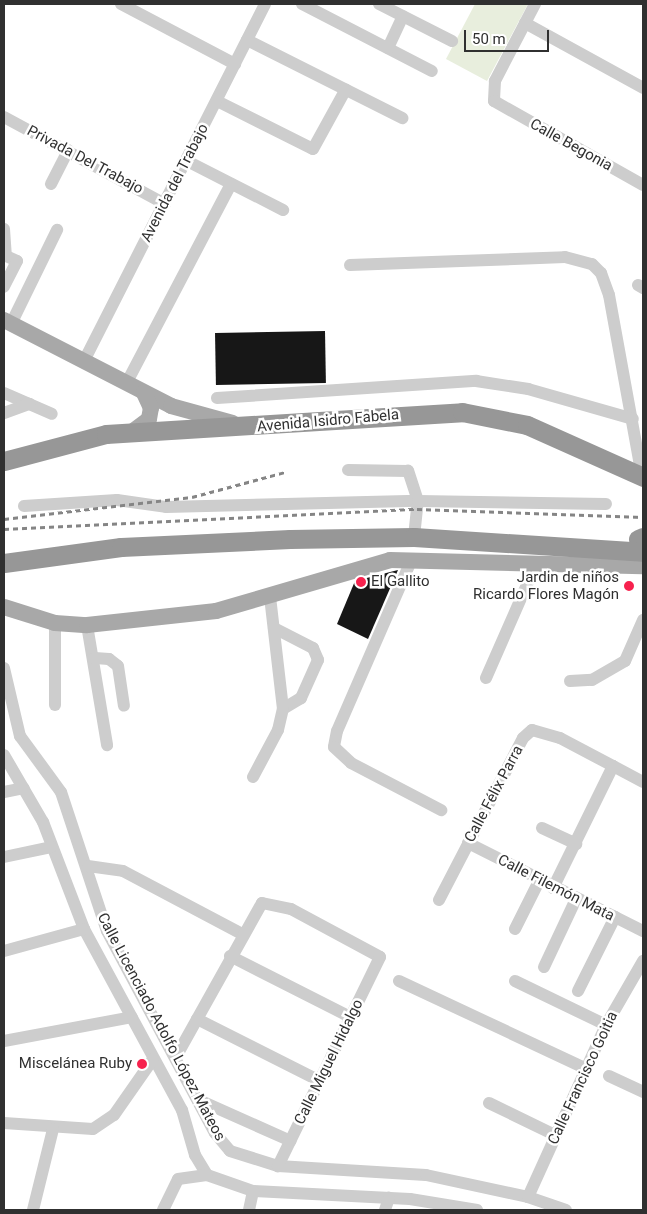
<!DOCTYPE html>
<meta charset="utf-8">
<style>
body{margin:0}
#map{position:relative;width:647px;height:1214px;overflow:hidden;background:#fff;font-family:Roboto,sans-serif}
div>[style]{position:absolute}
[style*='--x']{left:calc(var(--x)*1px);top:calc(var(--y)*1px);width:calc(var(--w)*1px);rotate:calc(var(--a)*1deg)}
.green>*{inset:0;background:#e8eedd}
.building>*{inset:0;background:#171717;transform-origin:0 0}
.minor>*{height:12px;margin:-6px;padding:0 6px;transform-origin:6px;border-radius:6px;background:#cdcdcd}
.major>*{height:16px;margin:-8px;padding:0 8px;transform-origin:8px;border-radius:8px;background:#a8a8a8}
.highway>*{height:19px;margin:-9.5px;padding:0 9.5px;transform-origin:9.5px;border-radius:9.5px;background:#979797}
.rail>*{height:3px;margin-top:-1.5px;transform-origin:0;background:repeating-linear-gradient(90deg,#858585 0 5px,transparent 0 9px)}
.dots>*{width:14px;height:14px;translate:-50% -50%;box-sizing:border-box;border:2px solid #fff;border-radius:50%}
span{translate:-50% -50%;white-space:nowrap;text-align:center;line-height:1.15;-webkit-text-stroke:5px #fff;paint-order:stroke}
.street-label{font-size:15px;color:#303030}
.poi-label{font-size:15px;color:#303030}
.right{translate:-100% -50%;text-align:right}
.left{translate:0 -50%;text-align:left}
.frame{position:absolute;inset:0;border:5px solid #303030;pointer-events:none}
.scale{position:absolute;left:464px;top:30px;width:85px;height:22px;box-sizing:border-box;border:2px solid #303030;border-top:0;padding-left:6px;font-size:15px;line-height:18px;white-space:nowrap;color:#303030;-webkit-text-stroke:4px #fff;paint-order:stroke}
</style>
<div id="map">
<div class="green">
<div style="clip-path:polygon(475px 4px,528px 4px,487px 81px,446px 59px)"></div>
</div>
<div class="building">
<div style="left:325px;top:331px;width:52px;height:110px;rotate:89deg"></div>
<div style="clip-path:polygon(398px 570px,368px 639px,337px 624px,355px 581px)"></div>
</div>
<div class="minor">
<div style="--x:121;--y:4;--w:129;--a:27.8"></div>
<div style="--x:302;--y:4;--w:146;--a:27.3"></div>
<div style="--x:379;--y:4;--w:82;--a:26.9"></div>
<div style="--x:535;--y:4;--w:87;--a:117.5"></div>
<div style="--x:495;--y:81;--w:20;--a:93"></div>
<div style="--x:494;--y:101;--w:171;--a:29.4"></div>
<div style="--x:525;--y:23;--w:135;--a:28.8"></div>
<div style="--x:247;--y:40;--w:174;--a:26.7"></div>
<div style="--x:388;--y:48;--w:35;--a:-65"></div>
<div style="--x:217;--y:101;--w:107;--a:26.6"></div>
<div style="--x:313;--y:149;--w:68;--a:-61.2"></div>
<div style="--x:4;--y:117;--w:183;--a:28.4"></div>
<div style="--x:187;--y:161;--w:108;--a:27"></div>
<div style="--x:51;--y:184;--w:38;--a:-63"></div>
<div style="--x:4;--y:229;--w:27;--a:86"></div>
<div style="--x:6;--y:256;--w:12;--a:24"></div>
<div style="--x:17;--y:261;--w:29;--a:117"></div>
<div style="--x:350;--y:265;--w:215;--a:-2.1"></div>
<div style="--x:565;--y:257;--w:28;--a:15"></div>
<div style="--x:592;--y:264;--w:13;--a:45"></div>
<div style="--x:601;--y:273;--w:23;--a:70"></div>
<div style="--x:609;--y:295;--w:185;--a:79.7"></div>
<div style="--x:638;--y:285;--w:6;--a:31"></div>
<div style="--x:11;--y:324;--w:105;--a:-63.9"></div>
<div style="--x:84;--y:361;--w:400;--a:-63.1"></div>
<div style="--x:126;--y:384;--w:226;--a:-62.3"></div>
<div style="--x:4;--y:393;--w:52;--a:23.6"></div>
<div style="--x:217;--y:398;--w:260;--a:-3.8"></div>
<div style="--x:476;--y:381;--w:53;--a:8.7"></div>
<div style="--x:528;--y:389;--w:109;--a:15.9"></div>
<div style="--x:4;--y:413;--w:27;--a:-20"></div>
<div style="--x:24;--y:506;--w:93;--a:-3.7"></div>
<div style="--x:117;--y:500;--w:49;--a:8.1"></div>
<div style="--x:166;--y:507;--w:252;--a:-1.4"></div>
<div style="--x:418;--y:501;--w:32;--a:-108"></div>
<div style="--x:408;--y:471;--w:60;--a:-179"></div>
<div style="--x:414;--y:537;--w:36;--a:-84"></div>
<div style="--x:418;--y:501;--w:188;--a:0.9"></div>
<div style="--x:411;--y:561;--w:185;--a:113.5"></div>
<div style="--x:337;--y:731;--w:16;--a:101"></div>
<div style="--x:334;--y:747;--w:23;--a:43"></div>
<div style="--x:351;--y:763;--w:102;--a:27.6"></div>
<div style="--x:55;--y:623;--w:82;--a:90"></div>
<div style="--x:87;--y:625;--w:122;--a:80.5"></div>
<div style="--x:274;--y:628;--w:44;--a:27.1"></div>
<div style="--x:313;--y:648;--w:13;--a:67"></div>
<div style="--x:318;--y:660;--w:42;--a:114.1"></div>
<div style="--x:301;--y:698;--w:21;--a:149"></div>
<div style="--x:95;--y:658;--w:14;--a:4"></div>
<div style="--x:109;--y:659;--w:11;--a:38"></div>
<div style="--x:118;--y:666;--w:40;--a:81.5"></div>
<div style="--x:4;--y:668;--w:70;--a:76.8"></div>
<div style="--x:20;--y:736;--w:69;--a:53.8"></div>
<div style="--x:61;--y:792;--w:146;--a:71.7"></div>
<div style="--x:107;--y:931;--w:229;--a:61.9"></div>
<div style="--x:215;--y:1133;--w:23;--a:50"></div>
<div style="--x:230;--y:1151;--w:50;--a:17.4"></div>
<div style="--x:278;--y:1166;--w:148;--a:3.5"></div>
<div style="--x:426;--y:1175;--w:104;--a:12.2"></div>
<div style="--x:528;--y:1197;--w:40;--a:18.9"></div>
<div style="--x:486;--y:678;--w:124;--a:-66.3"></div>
<div style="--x:570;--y:681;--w:22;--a:-3"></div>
<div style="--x:592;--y:680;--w:38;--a:-30"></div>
<div style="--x:625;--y:661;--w:45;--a:-66.3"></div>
<div style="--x:4;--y:755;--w:78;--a:59.8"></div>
<div style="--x:43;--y:822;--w:115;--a:69"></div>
<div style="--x:84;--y:929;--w:206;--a:61.6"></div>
<div style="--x:182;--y:1110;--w:47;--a:73.9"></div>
<div style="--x:195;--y:1155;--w:23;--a:59"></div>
<div style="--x:207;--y:1175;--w:49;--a:19.2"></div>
<div style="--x:253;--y:1191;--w:157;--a:2.9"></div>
<div style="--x:410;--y:1199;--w:68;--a:9.3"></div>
<div style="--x:613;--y:766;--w:34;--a:28"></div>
<div style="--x:253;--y:777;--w:53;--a:-62"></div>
<div style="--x:278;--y:730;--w:22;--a:-77"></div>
<div style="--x:283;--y:709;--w:114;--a:-96.6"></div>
<div style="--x:4;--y:792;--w:20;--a:-11"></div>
<div style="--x:542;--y:828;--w:38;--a:25"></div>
<div style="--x:468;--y:843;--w:196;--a:26.7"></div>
<div style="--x:4;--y:857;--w:48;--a:-12"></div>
<div style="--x:88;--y:866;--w:35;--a:8"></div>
<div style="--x:123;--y:871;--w:135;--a:27.9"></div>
<div style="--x:439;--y:900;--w:182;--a:-62.6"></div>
<div style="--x:523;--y:738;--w:12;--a:-42"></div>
<div style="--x:532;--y:730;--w:29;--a:16"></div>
<div style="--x:560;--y:738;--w:60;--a:27.8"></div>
<div style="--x:613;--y:766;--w:136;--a:116.2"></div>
<div style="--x:515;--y:929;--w:54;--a:-63.4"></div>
<div style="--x:4;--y:951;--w:83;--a:-15.4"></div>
<div style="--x:230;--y:956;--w:135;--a:26.9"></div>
<div style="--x:544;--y:967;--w:75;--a:-64.8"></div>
<div style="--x:399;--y:981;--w:205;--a:25.1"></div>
<div style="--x:515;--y:981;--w:101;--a:25.8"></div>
<div style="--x:578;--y:991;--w:83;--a:-63.4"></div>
<div style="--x:197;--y:1019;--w:138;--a:26.8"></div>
<div style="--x:4;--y:1041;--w:130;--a:-10.6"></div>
<div style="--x:177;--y:1055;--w:174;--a:-60.8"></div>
<div style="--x:262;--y:903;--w:30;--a:12"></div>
<div style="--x:291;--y:909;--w:101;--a:28.3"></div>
<div style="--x:380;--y:957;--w:233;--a:116"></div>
<div style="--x:609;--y:1076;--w:38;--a:25"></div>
<div style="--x:201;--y:1101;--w:98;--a:24"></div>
<div style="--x:489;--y:1103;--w:73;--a:25.9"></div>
<div style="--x:4;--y:1123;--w:89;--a:3.9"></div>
<div style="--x:93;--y:1129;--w:25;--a:-34"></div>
<div style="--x:114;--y:1115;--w:68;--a:-55.1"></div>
<div style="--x:528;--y:1197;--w:189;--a:-65.6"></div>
<div style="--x:606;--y:1025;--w:74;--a:-60"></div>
<div style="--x:33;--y:1210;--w:83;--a:-76.1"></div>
<div style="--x:163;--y:1210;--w:34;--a:-64"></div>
<div style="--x:178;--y:1179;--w:29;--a:-8"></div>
<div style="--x:249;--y:1210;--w:19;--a:-78"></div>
<div style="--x:385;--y:1210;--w:13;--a:-72"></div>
</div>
<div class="major">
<div style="--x:4;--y:320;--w:188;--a:27.2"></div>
<div style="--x:171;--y:406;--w:64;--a:15.3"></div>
<div style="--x:132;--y:432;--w:21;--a:-37"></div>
<div style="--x:149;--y:419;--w:11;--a:-80"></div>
<div style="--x:151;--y:408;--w:17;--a:-115"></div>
<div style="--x:4;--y:607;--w:53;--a:17.4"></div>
<div style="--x:55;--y:623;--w:32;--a:4"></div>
<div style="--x:87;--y:625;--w:130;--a:-6.2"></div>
<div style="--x:216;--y:611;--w:181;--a:-16.3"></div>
<div style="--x:390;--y:560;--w:253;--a:1.4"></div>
</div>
<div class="highway">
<div style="--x:4;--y:461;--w:106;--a:-14.8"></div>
<div style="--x:106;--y:434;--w:357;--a:-3.5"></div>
<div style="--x:462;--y:412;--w:66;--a:11.3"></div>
<div style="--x:527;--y:425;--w:127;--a:24.1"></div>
<div style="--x:638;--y:539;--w:5;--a:-22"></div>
<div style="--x:4;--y:563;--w:118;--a:-7.8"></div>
<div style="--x:121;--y:547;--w:169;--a:-2.7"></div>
<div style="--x:290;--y:539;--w:124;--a:-0.9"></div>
<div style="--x:414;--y:537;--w:229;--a:3.7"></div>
</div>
<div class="rail">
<div style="--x:4;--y:519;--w:189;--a:-6.7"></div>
<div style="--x:192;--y:497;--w:96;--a:-15"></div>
<div style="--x:4;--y:529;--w:413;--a:-2.8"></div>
<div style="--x:417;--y:509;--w:226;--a:2"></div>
</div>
<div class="dots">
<div style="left:361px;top:582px;background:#f7224e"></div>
<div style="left:629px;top:586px;background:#f7224e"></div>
<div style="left:142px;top:1064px;background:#f7224e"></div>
</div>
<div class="street-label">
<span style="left:571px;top:145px;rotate:29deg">Calle Begonia</span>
<span style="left:85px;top:160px;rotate:28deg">Privada Del Trabajo</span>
<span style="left:175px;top:183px;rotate:-63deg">Avenida del Trabajo</span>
<span style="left:328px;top:421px;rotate:-5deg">Avenida Isidro Fabela</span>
<span style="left:494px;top:794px;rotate:-62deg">Calle Félix Parra</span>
<span style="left:556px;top:888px;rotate:27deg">Calle Filemón Mata</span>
<span style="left:161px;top:1027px;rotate:62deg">Calle Licenciado Adolfo López Mateos</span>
<span style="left:329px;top:1062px;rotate:-64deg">Calle Miguel Hidalgo</span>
<span style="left:583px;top:1078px;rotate:-65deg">Calle Francisco Goitia</span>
</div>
<div class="poi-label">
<span class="right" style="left:619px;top:586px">Jardin de niños<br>Ricardo Flores Magón</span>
<span class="left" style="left:371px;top:582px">El Gallito</span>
<span class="right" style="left:132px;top:1064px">Miscelánea Ruby</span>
</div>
<div class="frame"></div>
<div class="scale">50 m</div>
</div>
